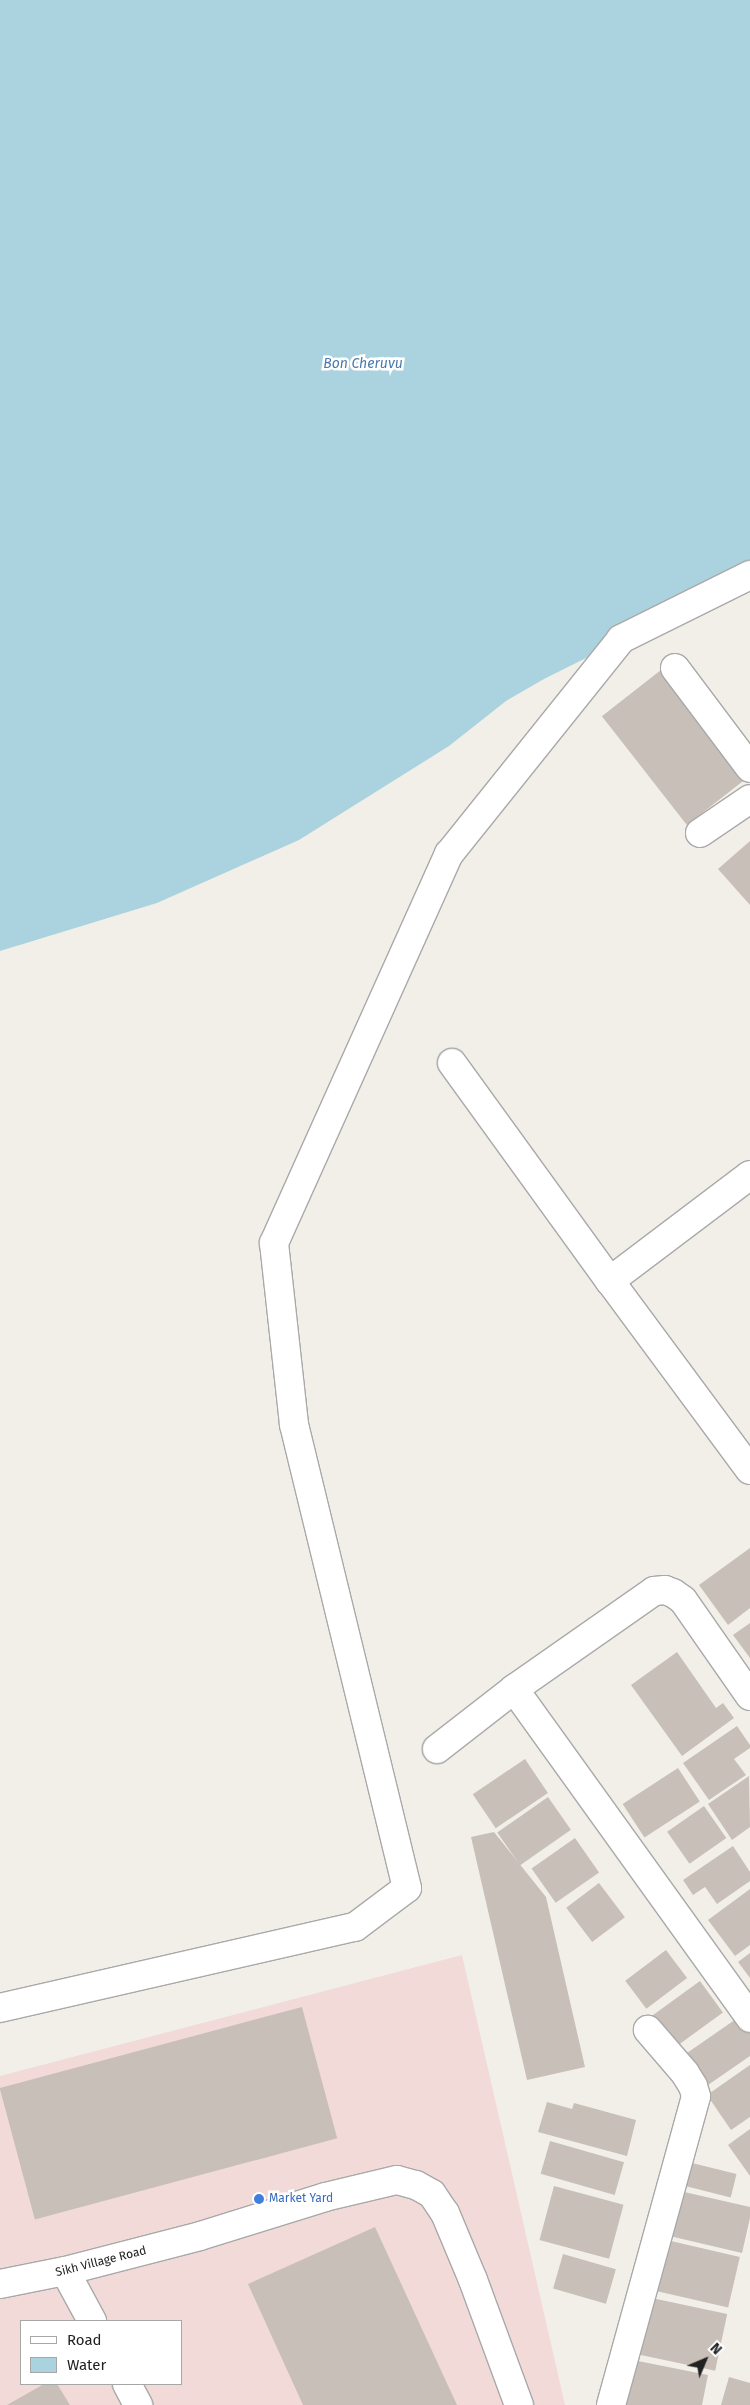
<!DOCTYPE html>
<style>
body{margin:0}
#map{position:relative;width:750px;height:2405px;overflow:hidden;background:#f2efe9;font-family:"Fira Sans",sans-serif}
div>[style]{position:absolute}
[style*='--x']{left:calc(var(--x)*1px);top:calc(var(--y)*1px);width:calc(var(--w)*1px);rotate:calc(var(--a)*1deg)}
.commercial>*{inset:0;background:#f2dad9}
.water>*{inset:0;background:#aad3df}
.building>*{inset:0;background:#c7bfb8;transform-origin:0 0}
.roads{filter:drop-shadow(1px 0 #a9a9a9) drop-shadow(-1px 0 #a9a9a9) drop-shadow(0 1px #a9a9a9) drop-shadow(0 -1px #a9a9a9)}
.minor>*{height:28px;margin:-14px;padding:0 14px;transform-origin:14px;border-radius:14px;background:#fff}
.dots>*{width:14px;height:14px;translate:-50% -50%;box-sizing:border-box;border:2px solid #fff;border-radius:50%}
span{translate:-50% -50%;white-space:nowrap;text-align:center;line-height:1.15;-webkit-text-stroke:5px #fff;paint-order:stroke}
.shop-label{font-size:12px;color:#366cbe}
.left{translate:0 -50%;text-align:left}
.street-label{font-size:12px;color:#222}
.water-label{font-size:14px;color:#4a7aab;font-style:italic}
.legend{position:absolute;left:20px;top:2320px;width:162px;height:65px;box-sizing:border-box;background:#fff;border:1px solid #a7a7a7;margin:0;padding:6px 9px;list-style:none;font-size:15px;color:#222}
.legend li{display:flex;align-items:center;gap:10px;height:25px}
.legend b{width:25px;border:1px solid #a7a7a7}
.north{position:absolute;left:680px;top:2335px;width:50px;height:50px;-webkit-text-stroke:4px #fff;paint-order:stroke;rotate:45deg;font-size:14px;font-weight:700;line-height:20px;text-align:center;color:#222}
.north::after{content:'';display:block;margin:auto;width:18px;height:22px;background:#222;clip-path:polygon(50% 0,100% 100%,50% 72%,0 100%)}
</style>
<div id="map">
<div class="commercial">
<div style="clip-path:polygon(evenodd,462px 1955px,565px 2405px,0 2405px,0 2076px,462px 1955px,21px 2321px,181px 2321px,181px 2384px,21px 2384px,21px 2321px)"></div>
</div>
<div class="water">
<div style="clip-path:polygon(0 0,750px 0,750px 570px,610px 646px,544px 679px,506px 701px,449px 746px,299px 840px,157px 903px,0 951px)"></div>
</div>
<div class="building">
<div style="left:661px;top:670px;width:138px;height:75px;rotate:52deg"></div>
<div style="clip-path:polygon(750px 841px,750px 905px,718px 869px)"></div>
<div style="clip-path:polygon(750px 1548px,750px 1608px,728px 1625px,699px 1585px)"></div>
<div style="clip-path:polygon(750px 1623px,750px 1658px,733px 1635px)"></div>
<div style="clip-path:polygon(677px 1652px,716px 1708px,723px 1703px,734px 1718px,682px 1756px,631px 1685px)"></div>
<div style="clip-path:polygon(737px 1726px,750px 1745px,750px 1748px,734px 1759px,746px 1775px,709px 1800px,683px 1763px)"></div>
<div style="left:525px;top:1759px;width:41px;height:63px;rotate:56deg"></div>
<div style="left:678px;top:1768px;width:40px;height:66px;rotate:57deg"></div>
<div style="clip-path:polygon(749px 1776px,750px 1827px,732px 1840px,708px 1804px)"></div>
<div style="left:548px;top:1797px;width:40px;height:62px;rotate:55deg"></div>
<div style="left:704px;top:1806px;width:39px;height:45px;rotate:55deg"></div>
<div style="clip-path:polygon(494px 1832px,546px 1897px,585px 2067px,527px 2080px,471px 1837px)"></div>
<div style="left:575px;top:1838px;width:42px;height:53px;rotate:55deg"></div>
<div style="clip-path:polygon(733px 1846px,750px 1872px,750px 1881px,717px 1904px,705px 1887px,693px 1895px,683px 1880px)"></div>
<div style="left:599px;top:1883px;width:43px;height:41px;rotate:53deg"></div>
<div style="clip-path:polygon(750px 1889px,750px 1945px,735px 1956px,708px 1920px)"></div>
<div style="left:666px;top:1950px;width:35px;height:51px;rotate:53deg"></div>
<div style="clip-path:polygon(750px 1953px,750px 1978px,738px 1962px)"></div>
<div style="left:700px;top:1981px;width:39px;height:64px;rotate:54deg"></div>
<div style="left:302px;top:2007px;width:136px;height:313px;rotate:75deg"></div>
<div style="clip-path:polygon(739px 2017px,750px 2033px,750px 2056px,708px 2085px,687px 2053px)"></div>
<div style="clip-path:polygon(750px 2065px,750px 2117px,731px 2130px,707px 2095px)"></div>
<div style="clip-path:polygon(547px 2102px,572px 2109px,574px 2103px,636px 2120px,627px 2156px,538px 2132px)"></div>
<div style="clip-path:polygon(750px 2129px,750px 2176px,728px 2145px)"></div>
<div style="left:550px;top:2141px;width:77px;height:34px;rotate:16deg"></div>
<div style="left:688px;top:2162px;width:50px;height:24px;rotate:14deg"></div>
<div style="left:554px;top:2186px;width:72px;height:56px;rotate:15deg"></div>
<div style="clip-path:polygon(671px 2189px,750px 2207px,750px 2218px,742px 2253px,661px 2234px)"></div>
<div style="clip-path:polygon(375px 2227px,457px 2405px,303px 2405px,248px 2284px)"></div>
<div style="left:658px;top:2238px;width:84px;height:52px;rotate:13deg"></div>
<div style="left:563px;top:2254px;width:55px;height:36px;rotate:16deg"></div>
<div style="left:647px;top:2297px;width:82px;height:58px;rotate:12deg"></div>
<div style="clip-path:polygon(633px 2360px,708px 2375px,702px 2405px,624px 2405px)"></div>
<div style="clip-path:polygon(729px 2377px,750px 2383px,750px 2405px,721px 2405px)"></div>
<div style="clip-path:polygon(44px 2384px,57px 2384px,70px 2405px,7px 2405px)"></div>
</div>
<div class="roads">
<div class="minor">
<div style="--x:675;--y:668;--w:125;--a:53.1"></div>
<div style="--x:700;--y:833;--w:60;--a:-34.2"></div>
<div style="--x:452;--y:1063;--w:269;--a:54.1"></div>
<div style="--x:750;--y:1175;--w:176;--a:142.9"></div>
<div style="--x:610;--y:1281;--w:235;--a:53.5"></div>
<div style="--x:514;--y:1689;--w:405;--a:54.3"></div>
<div style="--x:437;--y:1749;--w:98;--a:-37.9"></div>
<div style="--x:514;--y:1689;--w:171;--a:-35"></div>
<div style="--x:654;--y:1591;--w:11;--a:-5"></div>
<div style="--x:665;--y:1590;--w:9;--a:21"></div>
<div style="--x:673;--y:1593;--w:12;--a:35"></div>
<div style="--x:683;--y:1600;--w:117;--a:55.1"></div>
<div style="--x:0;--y:2008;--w:364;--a:-12.9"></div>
<div style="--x:355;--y:1927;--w:65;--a:-36.9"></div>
<div style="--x:407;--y:1888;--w:478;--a:-103.7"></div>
<div style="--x:294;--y:1424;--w:182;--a:-96.3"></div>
<div style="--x:274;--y:1243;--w:427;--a:-65.8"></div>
<div style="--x:449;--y:854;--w:275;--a:-51.3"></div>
<div style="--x:621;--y:639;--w:144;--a:-26.4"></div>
<div style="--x:65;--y:2271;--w:57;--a:61.6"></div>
<div style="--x:0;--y:2284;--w:66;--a:-11.3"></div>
<div style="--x:65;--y:2271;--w:139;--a:-14.5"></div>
<div style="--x:200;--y:2236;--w:131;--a:-17.3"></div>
<div style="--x:325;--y:2197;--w:74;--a:-13.3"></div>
<div style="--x:397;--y:2180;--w:20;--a:15"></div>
<div style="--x:416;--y:2185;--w:18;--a:29"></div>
<div style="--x:432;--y:2194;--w:23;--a:56"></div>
<div style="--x:445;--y:2213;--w:73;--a:67.3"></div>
<div style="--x:473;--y:2280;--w:133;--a:69.8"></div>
<div style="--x:127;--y:2384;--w:24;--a:62"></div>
<div style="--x:611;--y:2405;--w:320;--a:-74.6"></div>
<div style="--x:696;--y:2096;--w:10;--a:-107"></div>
<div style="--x:693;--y:2086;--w:15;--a:-122"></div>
<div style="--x:685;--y:2073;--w:57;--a:-130.7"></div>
</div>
</div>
<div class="dots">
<div style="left:259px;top:2199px;background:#3f7fe0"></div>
</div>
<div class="shop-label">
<span class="left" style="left:269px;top:2199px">Market Yard</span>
</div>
<div class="street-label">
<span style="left:101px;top:2262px;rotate:-14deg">Sikh Village Road</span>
</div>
<div class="water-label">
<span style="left:363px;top:364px">Bon Cheruvu</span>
</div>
<ul class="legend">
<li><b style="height:6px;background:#fff"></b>Road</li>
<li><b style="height:14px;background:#aad3df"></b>Water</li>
</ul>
<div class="north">N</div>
</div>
